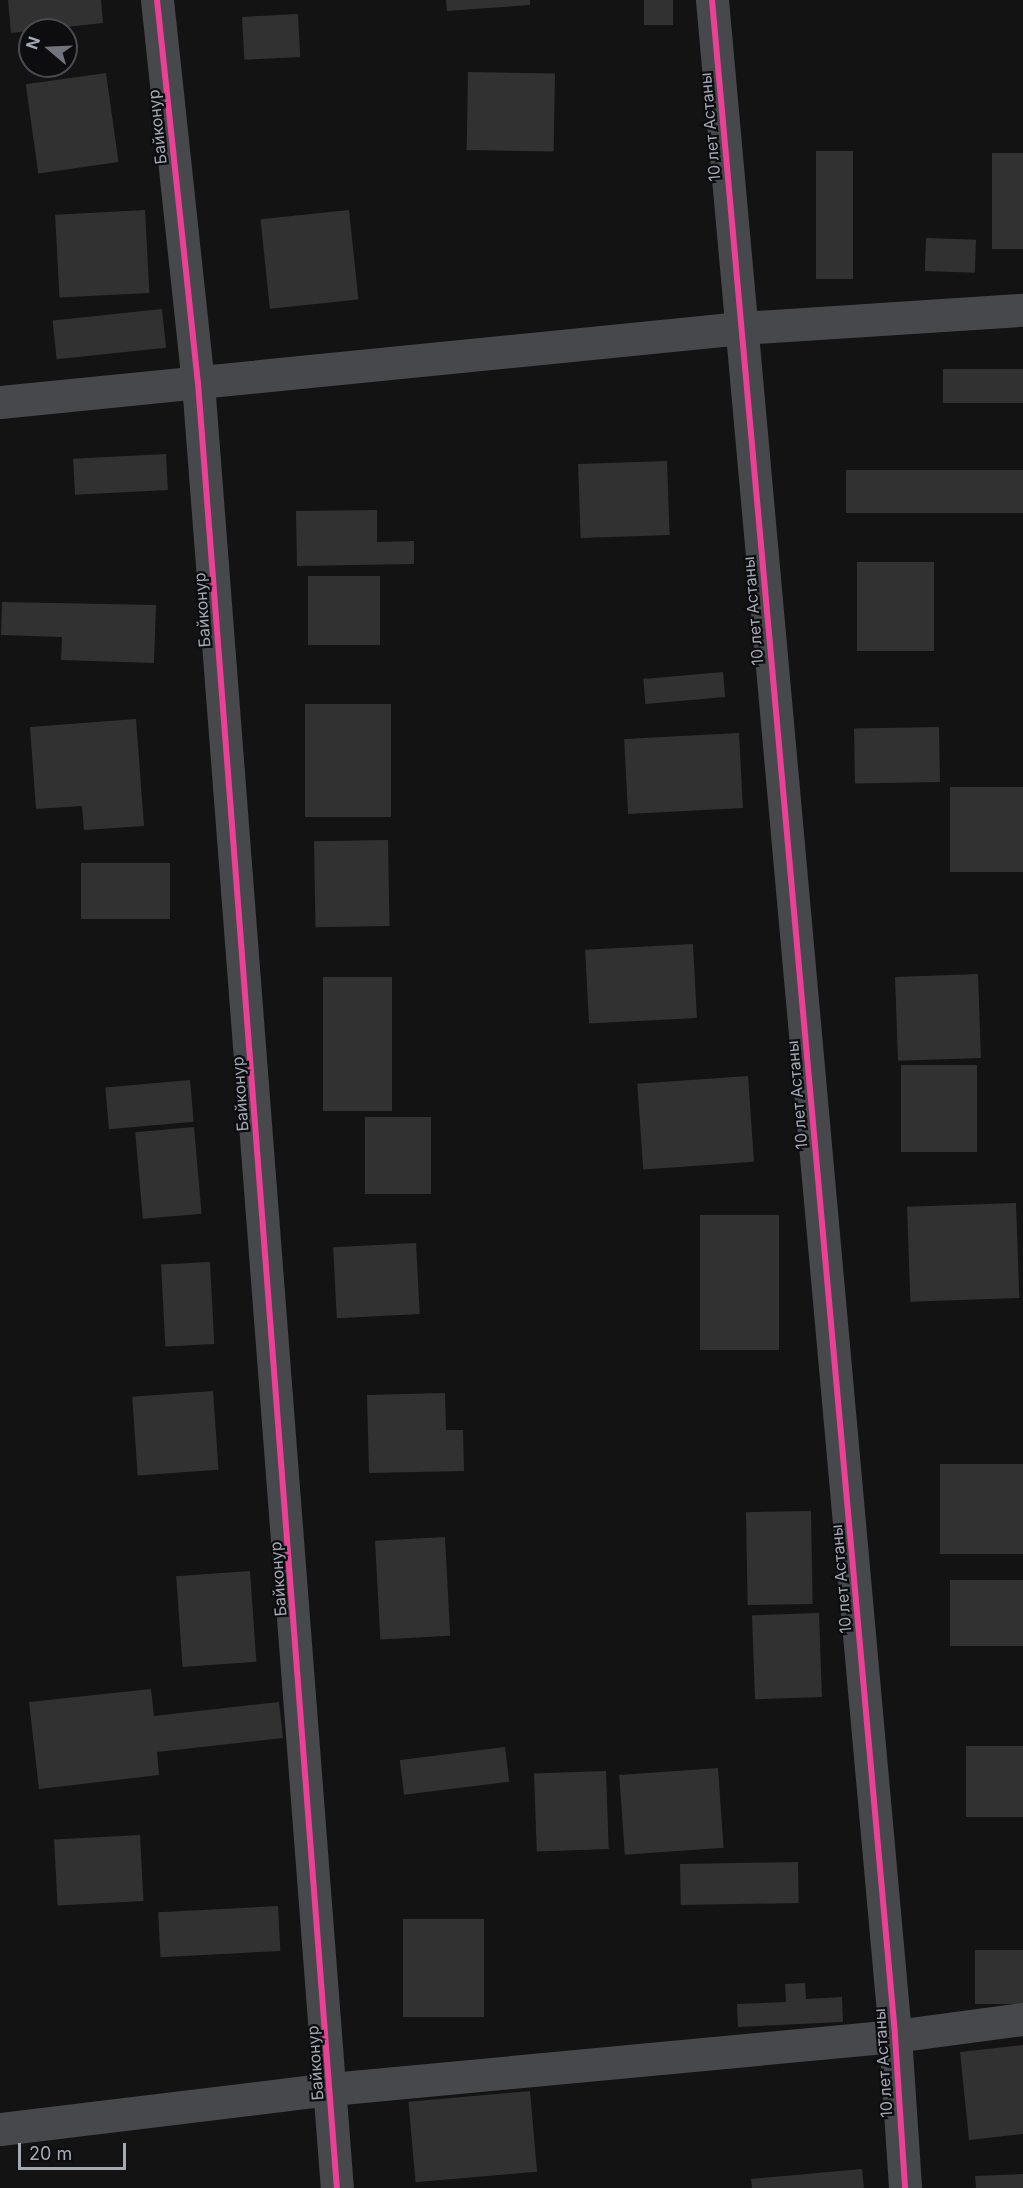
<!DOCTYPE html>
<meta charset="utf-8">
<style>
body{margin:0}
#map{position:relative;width:1023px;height:2188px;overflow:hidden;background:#131313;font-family:Inter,sans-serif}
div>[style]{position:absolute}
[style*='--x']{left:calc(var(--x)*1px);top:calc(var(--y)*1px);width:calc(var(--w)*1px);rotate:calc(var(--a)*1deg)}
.building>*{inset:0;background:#313132;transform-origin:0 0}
.street>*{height:33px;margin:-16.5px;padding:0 16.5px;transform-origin:16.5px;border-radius:16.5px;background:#47484c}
.cycleway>*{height:6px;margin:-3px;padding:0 3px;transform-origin:3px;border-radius:3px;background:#ea4096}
span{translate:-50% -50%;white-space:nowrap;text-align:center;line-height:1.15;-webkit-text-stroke:4.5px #0d0d0f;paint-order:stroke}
.street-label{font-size:16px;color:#a3a9b5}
.north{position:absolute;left:18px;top:18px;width:60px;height:60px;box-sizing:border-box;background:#0d0d0f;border:2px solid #494b51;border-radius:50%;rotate:289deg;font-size:16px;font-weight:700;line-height:24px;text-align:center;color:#a3a9b5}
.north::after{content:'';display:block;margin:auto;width:21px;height:27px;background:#71747c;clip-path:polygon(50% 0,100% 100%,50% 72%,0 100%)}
.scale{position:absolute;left:18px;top:2143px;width:108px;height:27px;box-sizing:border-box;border:3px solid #a3a9b5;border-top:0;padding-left:8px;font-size:18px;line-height:21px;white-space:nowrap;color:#a3a9b5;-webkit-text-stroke:4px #0d0d0f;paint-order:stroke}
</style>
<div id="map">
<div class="building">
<div style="clip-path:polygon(8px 0,101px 0,103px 23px,11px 33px)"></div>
<div style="clip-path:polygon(446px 0,530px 0,530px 5px,447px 11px)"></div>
<div style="left:644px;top:0;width:29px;height:25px"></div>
<div style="left:298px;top:14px;width:43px;height:56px;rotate:87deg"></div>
<div style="left:468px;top:72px;width:87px;height:78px;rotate:1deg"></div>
<div style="left:106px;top:73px;width:90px;height:81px;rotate:82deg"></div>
<div style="left:816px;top:151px;width:37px;height:128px"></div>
<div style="left:992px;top:153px;width:31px;height:96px"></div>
<div style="left:145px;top:210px;width:83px;height:90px;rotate:87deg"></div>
<div style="left:349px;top:210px;width:90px;height:89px;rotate:84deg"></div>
<div style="left:926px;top:238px;width:50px;height:33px;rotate:2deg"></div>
<div style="left:162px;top:309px;width:39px;height:110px;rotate:84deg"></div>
<div style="left:1023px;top:369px;width:34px;height:80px;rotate:90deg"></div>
<div style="left:166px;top:454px;width:36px;height:93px;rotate:87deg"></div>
<div style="left:667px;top:461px;width:74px;height:89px;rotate:88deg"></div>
<div style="left:1023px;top:470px;width:43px;height:177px;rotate:90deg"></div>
<div style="clip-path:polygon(377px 510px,377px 542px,414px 541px,414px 564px,297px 566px,296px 511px)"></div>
<div style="left:934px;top:562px;width:89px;height:77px;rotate:90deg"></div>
<div style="left:308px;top:576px;width:72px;height:69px"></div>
<div style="clip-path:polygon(2px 602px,156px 605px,154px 663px,61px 660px,62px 637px,1px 635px)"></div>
<div style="left:723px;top:672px;width:25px;height:80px;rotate:85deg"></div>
<div style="left:305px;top:704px;width:86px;height:113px"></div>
<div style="clip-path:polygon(136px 719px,144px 826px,84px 830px,82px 806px,36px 809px,30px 727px)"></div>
<div style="left:939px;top:727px;width:55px;height:85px;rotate:89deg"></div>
<div style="left:739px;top:733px;width:75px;height:115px;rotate:87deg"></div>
<div style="left:1023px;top:787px;width:85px;height:73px;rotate:90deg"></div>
<div style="left:388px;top:840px;width:86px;height:74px;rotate:89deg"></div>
<div style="left:81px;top:863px;width:89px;height:56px"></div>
<div style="left:693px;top:944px;width:74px;height:108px;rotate:87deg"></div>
<div style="left:978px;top:974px;width:84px;height:83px;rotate:88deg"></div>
<div style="left:323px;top:977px;width:69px;height:134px"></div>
<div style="left:977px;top:1065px;width:87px;height:76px;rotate:90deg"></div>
<div style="left:748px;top:1076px;width:86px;height:111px;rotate:86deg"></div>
<div style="left:190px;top:1080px;width:42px;height:85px;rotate:85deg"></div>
<div style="left:365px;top:1117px;width:66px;height:77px"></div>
<div style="left:194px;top:1127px;width:87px;height:59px;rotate:85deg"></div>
<div style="left:1016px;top:1203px;width:95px;height:109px;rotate:88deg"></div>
<div style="left:700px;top:1215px;width:79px;height:135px"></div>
<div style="left:416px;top:1243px;width:71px;height:83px;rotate:87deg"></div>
<div style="left:210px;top:1262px;width:82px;height:49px;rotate:87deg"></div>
<div style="left:213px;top:1391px;width:79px;height:81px;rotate:86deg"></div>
<div style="clip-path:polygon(445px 1393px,446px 1430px,463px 1430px,464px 1471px,369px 1473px,367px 1395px)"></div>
<div style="left:1023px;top:1464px;width:90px;height:83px;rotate:90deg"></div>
<div style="left:811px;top:1511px;width:93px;height:65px;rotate:89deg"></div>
<div style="left:445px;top:1537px;width:99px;height:70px;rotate:87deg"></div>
<div style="left:250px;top:1571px;width:91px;height:74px;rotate:86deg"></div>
<div style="left:1023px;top:1580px;width:66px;height:73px;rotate:90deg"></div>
<div style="left:819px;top:1613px;width:84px;height:67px;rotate:88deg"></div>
<div style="clip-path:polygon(151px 1689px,154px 1716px,279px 1702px,283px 1738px,157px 1752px,159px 1775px,39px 1789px,29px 1702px)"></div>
<div style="left:966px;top:1746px;width:57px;height:71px"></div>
<div style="left:505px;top:1747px;width:35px;height:106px;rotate:83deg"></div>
<div style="left:718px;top:1768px;width:80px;height:99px;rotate:86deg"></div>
<div style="left:606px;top:1771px;width:78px;height:72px;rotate:88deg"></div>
<div style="left:140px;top:1835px;width:66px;height:86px;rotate:87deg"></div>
<div style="left:798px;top:1862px;width:41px;height:118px;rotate:89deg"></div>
<div style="left:278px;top:1906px;width:45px;height:120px;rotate:87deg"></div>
<div style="left:484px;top:1919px;width:98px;height:81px;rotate:90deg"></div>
<div style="left:975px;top:1950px;width:48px;height:54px"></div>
<div style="clip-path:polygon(805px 1983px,806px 1999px,842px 1997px,843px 2022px,738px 2027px,737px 2004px,786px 2002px,785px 1984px)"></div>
<div style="clip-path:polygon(1023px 2045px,1023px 2134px,969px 2140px,960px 2052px)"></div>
<div style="left:530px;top:2091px;width:81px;height:122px;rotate:85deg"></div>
<div style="clip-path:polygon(862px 2169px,864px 2188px,752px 2188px,751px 2179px)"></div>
<div style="clip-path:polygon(1023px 2174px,1023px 2188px,976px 2188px,975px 2176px)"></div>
</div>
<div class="street">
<div style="--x:157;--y:0;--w:385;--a:83.9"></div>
<div style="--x:198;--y:383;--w:1810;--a:85.6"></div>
<div style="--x:712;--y:0;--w:2044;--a:84.86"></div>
<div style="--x:895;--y:2036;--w:152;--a:86.2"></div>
<div style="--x:0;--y:402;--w:745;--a:-5.7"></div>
<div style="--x:741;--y:328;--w:283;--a:-3.7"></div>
<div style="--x:0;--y:2129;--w:333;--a:-6.9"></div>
<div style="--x:331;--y:2089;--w:566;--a:-5.37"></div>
<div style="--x:895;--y:2036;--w:129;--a:-7.6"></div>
</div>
<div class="cycleway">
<div style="--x:157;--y:0;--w:385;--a:83.9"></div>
<div style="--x:198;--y:383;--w:1810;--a:85.6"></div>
<div style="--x:712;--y:0;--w:2044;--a:84.86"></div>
<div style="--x:895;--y:2036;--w:152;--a:86.2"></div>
</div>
<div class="street-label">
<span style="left:157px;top:127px;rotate:-96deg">Байконур</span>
<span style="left:710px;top:127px;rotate:-95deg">10 лет Астаны</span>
<span style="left:202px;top:610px;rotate:-94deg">Байконур</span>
<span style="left:753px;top:611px;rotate:-95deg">10 лет Астаны</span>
<span style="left:240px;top:1094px;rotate:-94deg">Байконур</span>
<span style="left:797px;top:1095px;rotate:-95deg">10 лет Астаны</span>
<span style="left:278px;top:1579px;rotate:-94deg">Байконур</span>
<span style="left:841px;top:1579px;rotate:-95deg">10 лет Астаны</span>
<span style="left:315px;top:2063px;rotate:-94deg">Байконур</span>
<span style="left:883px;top:2063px;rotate:-94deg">10 лет Астаны</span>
</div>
<div class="north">N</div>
<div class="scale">20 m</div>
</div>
